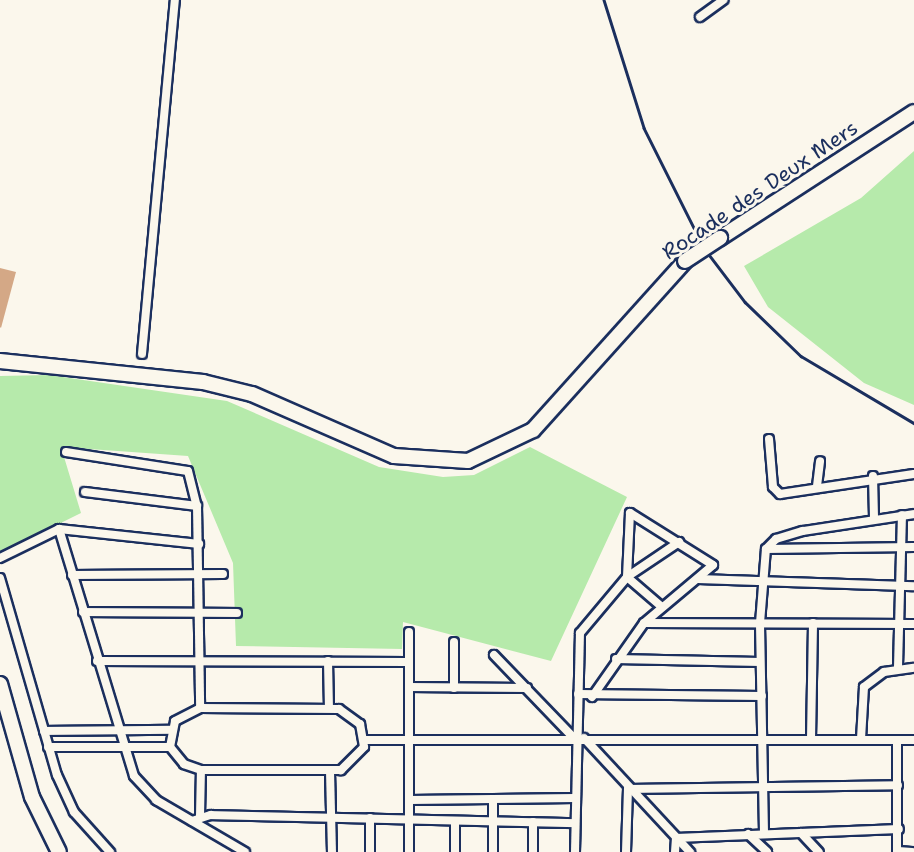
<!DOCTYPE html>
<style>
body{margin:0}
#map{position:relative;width:914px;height:852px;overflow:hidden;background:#fbf7ec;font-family:"Shantell Sans",sans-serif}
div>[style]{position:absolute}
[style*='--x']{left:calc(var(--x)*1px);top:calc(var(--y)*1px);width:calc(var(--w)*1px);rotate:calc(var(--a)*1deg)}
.green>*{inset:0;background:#b6eaab}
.building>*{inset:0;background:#d4a886}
.roads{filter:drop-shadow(2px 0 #1b2f5e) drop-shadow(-2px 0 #1b2f5e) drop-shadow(0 2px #1b2f5e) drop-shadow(0 -2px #1b2f5e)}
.minor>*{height:8px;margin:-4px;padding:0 4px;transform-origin:4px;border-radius:4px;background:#fbf7ec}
.trunk>*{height:14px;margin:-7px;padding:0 7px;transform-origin:7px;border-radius:7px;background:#fbf7ec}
.rail>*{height:2.5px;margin:-1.25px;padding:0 1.25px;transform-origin:1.25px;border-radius:1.25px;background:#1b2f5e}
.bridges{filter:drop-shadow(2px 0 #1b2f5e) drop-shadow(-2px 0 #1b2f5e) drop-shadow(0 2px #1b2f5e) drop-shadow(0 -2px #1b2f5e)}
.trunk-bridge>*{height:14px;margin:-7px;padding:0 7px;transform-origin:7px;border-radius:7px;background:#fbf7ec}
span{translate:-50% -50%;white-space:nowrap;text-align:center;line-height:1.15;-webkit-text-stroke:6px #fbf7ec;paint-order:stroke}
.street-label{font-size:21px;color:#1b2f5e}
</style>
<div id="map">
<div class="green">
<div style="clip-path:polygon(914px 151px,914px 405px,864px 383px,768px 307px,744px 266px,861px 198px)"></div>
<div style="clip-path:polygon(49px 375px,227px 401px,379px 467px,443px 477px,474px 475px,530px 447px,627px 497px,551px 661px,403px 622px,402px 649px,236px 646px,233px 563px,188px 456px,61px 447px,81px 513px,0 553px,0 376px)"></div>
</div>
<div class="building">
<div style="clip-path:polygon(0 268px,16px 272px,1px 328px,0 327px)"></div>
</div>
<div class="roads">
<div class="minor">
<div style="--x:700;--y:17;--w:29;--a:-36"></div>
<div style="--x:142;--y:354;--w:356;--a:-84.7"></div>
<div style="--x:769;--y:439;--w:48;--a:85.2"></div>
<div style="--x:773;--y:487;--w:10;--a:45"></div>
<div style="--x:780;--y:494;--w:135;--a:-8.5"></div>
<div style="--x:66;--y:452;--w:123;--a:8.9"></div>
<div style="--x:188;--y:471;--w:36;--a:76"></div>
<div style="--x:197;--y:506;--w:202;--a:89.1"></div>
<div style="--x:873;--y:476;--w:42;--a:88.6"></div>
<div style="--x:817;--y:486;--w:25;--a:-83"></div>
<div style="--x:85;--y:492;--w:113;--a:7.1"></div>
<div style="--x:59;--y:529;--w:258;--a:73.1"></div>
<div style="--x:134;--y:776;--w:33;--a:47"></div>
<div style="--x:156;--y:800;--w:103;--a:30.3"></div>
<div style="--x:766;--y:549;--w:148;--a:-0.8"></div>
<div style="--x:0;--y:558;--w:66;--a:-26.2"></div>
<div style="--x:59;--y:529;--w:141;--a:6.1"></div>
<div style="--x:72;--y:575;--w:151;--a:-0.4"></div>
<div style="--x:0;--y:578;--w:205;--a:73.9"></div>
<div style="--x:57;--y:775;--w:41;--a:65.3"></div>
<div style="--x:74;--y:812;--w:54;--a:48"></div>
<div style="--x:698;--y:579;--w:216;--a:1.9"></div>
<div style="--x:83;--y:612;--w:154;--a:0.4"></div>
<div style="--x:644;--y:623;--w:270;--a:0.2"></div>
<div style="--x:454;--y:642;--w:46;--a:90"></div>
<div style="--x:494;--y:655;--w:115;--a:46.1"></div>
<div style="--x:616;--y:659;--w:144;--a:1.2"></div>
<div style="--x:97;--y:661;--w:312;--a:0.2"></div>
<div style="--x:328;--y:661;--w:46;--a:88.8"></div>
<div style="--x:898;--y:667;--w:152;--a:-88.5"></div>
<div style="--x:409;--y:687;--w:118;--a:0.5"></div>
<div style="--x:578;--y:694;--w:184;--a:0.6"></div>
<div style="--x:592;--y:697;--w:90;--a:-54.9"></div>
<div style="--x:644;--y:623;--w:90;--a:-40"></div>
<div style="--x:713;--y:565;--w:98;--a:-147.9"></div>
<div style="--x:630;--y:513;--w:64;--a:92.7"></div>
<div style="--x:627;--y:577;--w:46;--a:40.6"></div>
<div style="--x:200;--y:708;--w:139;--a:0.4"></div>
<div style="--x:339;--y:709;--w:26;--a:36"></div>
<div style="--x:360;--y:724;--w:23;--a:80"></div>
<div style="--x:364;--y:747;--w:33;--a:135"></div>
<div style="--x:341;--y:770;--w:140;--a:180"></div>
<div style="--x:201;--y:770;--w:18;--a:-161"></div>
<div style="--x:184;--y:764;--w:22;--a:-129"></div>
<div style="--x:170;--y:747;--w:26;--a:-79"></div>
<div style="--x:175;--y:721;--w:28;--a:-27"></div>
<div style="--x:44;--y:731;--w:127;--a:-0.5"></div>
<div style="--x:584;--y:738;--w:156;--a:47.1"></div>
<div style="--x:811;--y:739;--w:116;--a:-89"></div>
<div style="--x:861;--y:739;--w:52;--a:-86.7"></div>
<div style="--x:864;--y:687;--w:25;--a:-37"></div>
<div style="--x:884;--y:672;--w:30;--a:-8"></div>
<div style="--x:364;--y:740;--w:550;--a:0"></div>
<div style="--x:897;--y:740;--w:112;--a:90"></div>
<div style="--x:48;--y:747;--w:122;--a:0"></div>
<div style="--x:330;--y:771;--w:81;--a:88.6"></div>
<div style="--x:410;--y:800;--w:83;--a:-0.7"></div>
<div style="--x:200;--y:816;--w:46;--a:-88.8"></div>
<div style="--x:192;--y:821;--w:20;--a:-18"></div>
<div style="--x:211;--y:815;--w:363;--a:1.3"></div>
<div style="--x:764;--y:833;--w:210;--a:-91.1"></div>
<div style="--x:760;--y:623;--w:74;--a:-85.4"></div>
<div style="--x:766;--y:549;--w:14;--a:-45"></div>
<div style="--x:776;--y:539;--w:28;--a:-17"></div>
<div style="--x:803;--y:531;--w:112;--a:-8.7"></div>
<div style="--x:801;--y:833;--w:26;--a:47"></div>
<div style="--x:748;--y:834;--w:26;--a:43"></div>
<div style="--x:898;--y:851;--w:14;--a:4"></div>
<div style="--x:370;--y:852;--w:34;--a:-90"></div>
<div style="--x:409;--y:852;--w:220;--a:-90"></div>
<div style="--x:455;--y:852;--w:31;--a:-90"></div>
<div style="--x:493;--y:852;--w:53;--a:-90"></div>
<div style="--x:493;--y:799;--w:82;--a:-0.7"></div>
<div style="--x:533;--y:852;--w:30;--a:-90"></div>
<div style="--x:575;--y:852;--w:219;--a:-88.7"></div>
<div style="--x:580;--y:633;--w:73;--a:-50"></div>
<div style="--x:627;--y:577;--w:63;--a:-33.9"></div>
<div style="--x:626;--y:852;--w:63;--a:-88.2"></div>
<div style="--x:628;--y:789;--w:270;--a:-0.8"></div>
<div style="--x:675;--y:852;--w:14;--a:-86"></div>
<div style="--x:676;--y:838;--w:223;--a:-2.3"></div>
</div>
<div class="trunk">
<div style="--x:720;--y:238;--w:231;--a:-33"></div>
<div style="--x:0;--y:361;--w:204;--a:5.9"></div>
<div style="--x:203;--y:382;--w:50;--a:13.8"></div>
<div style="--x:252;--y:394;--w:155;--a:23.6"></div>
<div style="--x:394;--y:456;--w:74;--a:3.9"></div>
<div style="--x:468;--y:461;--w:72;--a:-25.5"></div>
<div style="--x:533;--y:430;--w:227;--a:-48"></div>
<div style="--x:0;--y:684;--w:117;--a:74.2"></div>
<div style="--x:32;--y:797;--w:61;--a:63.9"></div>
</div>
</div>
<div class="rail">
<div style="--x:604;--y:0;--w:134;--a:72.6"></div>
<div style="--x:644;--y:128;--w:134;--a:63.4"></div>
<div style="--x:704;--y:248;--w:68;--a:52.8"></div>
<div style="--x:745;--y:302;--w:78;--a:44"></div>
<div style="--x:801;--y:356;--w:131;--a:30.7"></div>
</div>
<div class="bridges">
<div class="trunk-bridge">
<div style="--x:685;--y:261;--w:42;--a:-33.3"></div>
</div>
</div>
<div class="street-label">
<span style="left:760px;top:190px;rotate:-34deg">Rocade des Deux Mers</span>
</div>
</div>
